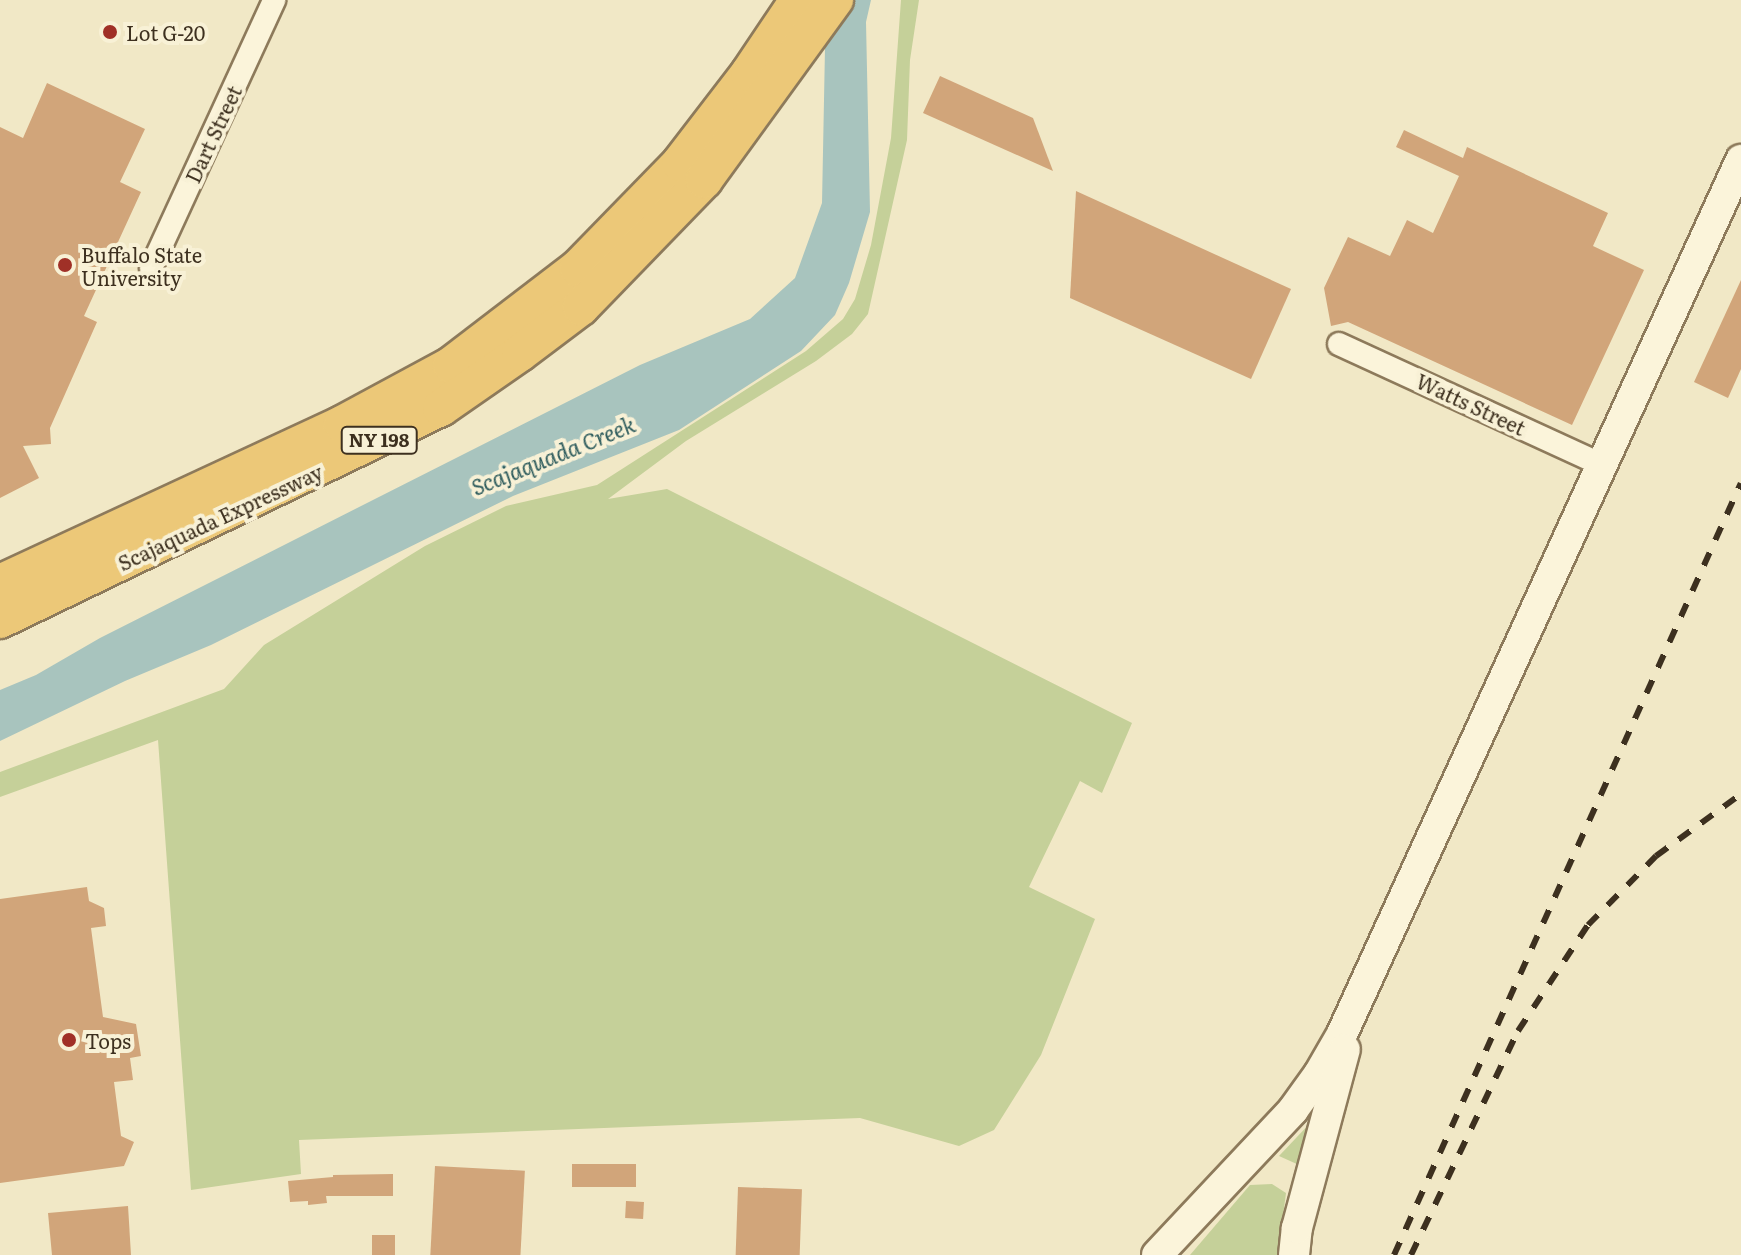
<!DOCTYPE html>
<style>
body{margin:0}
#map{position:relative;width:1741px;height:1255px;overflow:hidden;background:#f1e8c6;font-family:Literata,serif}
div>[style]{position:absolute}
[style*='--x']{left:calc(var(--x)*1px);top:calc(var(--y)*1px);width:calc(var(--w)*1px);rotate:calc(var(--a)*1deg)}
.green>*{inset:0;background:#c5d099}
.water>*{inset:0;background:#a8c4be}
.building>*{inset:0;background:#d1a57a;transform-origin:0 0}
.roads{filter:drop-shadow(2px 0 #8d7a5b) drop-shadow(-2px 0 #8d7a5b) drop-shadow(0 2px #8d7a5b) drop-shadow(0 -2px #8d7a5b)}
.minor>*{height:22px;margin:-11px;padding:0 11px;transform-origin:11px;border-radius:11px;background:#fbf4da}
.secondary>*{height:30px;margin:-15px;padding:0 15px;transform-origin:15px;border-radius:15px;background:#fbf4da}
.trunk>*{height:36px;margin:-18px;padding:0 18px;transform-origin:18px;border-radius:18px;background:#ecc878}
.rail>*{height:6px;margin-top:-3px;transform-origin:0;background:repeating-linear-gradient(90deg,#3d301f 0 14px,transparent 0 28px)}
.dots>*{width:22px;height:22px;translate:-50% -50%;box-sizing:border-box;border:4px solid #f8f1d6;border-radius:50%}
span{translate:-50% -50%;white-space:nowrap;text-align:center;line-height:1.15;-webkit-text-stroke:8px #f8f1d6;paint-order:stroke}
.shield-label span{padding:2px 6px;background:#f8f1d6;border:2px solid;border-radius:6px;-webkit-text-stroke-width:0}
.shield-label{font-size:18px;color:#3d301f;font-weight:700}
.poi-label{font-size:20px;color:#3d301f}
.left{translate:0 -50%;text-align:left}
.street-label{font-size:20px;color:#3d301f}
.water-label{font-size:22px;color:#2e5c5d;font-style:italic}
</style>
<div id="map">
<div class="green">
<div style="clip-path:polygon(901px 0,919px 0,910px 60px,907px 140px,868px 314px,852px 334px,816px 361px,686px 441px,608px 499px,667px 489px,1132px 723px,1102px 793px,1080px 781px,1029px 887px,1095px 919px,1041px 1055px,994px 1130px,959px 1146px,860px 1118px,299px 1140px,301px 1174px,191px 1190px,158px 740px,0 797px,0 772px,224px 689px,264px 645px,425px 546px,506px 506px,597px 485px,806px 351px,843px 319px,855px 299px,871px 245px,891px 138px)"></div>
<div style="clip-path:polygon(1313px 1120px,1299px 1165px,1279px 1156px)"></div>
<div style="clip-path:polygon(1272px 1184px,1286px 1193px,1278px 1255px,1190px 1255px,1250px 1185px)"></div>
</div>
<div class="water">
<div style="clip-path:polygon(816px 0,871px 0,866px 22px,870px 212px,849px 283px,835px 315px,801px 351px,679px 430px,513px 496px,211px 645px,125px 681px,0 741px,0 690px,36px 675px,100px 638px,640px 365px,750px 319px,795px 278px,822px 203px,825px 48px)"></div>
</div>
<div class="building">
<div style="clip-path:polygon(940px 76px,1033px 118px,1053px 171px,923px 113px)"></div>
<div style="clip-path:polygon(47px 83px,145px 129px,120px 182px,141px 192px,84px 316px,97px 322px,50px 428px,51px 444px,23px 446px,39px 478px,0 498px,0 127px,23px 138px)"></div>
<div style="clip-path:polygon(1404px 130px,1463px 158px,1467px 147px,1608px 213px,1593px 246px,1644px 270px,1572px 425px,1348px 322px,1331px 326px,1324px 288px,1348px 237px,1390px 256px,1407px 220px,1433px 233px,1459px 176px,1396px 147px)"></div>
<div style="clip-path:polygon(1076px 191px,1291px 289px,1251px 379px,1070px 298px)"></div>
<div style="clip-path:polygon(1741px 280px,1741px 369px,1728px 398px,1694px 382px)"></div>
<div style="clip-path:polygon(87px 887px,89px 901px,104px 908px,106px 926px,91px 928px,103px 1017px,136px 1024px,141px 1056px,130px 1058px,133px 1080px,114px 1082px,121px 1136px,134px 1142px,124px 1166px,0 1183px,0 899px)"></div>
<div style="left:572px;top:1164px;width:64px;height:23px"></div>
<div style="left:435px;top:1166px;width:90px;height:89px;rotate:3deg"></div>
<div style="clip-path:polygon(393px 1174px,393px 1196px,326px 1196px,327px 1203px,308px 1205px,308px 1201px,290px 1202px,288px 1181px,333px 1177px,333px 1175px)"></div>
<div style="left:738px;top:1187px;width:64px;height:68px;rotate:2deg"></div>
<div style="left:626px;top:1201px;width:18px;height:17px;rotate:3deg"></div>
<div style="clip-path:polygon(128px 1206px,131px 1255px,52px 1255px,48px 1213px)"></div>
<div style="left:395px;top:1235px;width:20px;height:23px;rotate:90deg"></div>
</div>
<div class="roads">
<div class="minor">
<div style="--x:151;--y:268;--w:295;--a:-65.3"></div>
<div style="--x:1339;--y:344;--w:289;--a:24.7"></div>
</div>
<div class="secondary">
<div style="--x:1157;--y:1255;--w:199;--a:-46.8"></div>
<div style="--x:1293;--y:1110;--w:44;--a:-54.2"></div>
<div style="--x:1319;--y:1074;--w:46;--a:-60.1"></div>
<div style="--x:1342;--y:1034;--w:961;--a:-65.46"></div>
<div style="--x:1294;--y:1255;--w:27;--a:-84"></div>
<div style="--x:1297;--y:1228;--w:185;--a:-75"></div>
</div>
<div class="trunk">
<div style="--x:0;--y:583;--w:377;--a:-24.9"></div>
<div style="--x:342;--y:424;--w:124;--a:-28.4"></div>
<div style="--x:451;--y:365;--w:160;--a:-37.4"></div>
<div style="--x:578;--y:268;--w:146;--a:-45.8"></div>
<div style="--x:680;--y:163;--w:113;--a:-52.5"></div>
<div style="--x:749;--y:73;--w:88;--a:-56.1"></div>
<div style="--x:0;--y:620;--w:489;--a:-25.7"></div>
<div style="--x:441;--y:408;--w:96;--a:-34.8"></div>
<div style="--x:520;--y:353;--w:76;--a:-37"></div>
<div style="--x:581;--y:307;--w:177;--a:-45.9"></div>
<div style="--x:704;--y:180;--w:223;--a:-54"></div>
</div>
</div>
<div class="rail">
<div style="--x:1394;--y:1255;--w:846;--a:-65.8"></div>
<div style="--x:1411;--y:1255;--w:248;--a:-64.5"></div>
<div style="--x:1518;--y:1031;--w:127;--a:-56.6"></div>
<div style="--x:1588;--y:925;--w:97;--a:-45.4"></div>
<div style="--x:1656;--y:856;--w:105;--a:-36.1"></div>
</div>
<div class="dots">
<div style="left:110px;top:32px;background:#a03027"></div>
<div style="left:65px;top:265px;background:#a03027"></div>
<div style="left:69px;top:1040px;background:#a03027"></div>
</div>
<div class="shield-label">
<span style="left:379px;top:440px">NY 198</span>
</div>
<div class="poi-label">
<span class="left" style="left:126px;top:32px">Lot G-20</span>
<span class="left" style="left:81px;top:266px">Buffalo State<br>University</span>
<span class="left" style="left:85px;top:1040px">Tops</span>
</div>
<div class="street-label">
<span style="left:213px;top:134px;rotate:-65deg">Dart Street</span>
<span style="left:1471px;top:404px;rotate:25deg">Watts Street</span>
<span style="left:220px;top:517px;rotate:-25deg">Scajaquada Expressway</span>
</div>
<div class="water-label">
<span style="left:553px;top:455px;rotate:-22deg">Scajaquada Creek</span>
</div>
</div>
